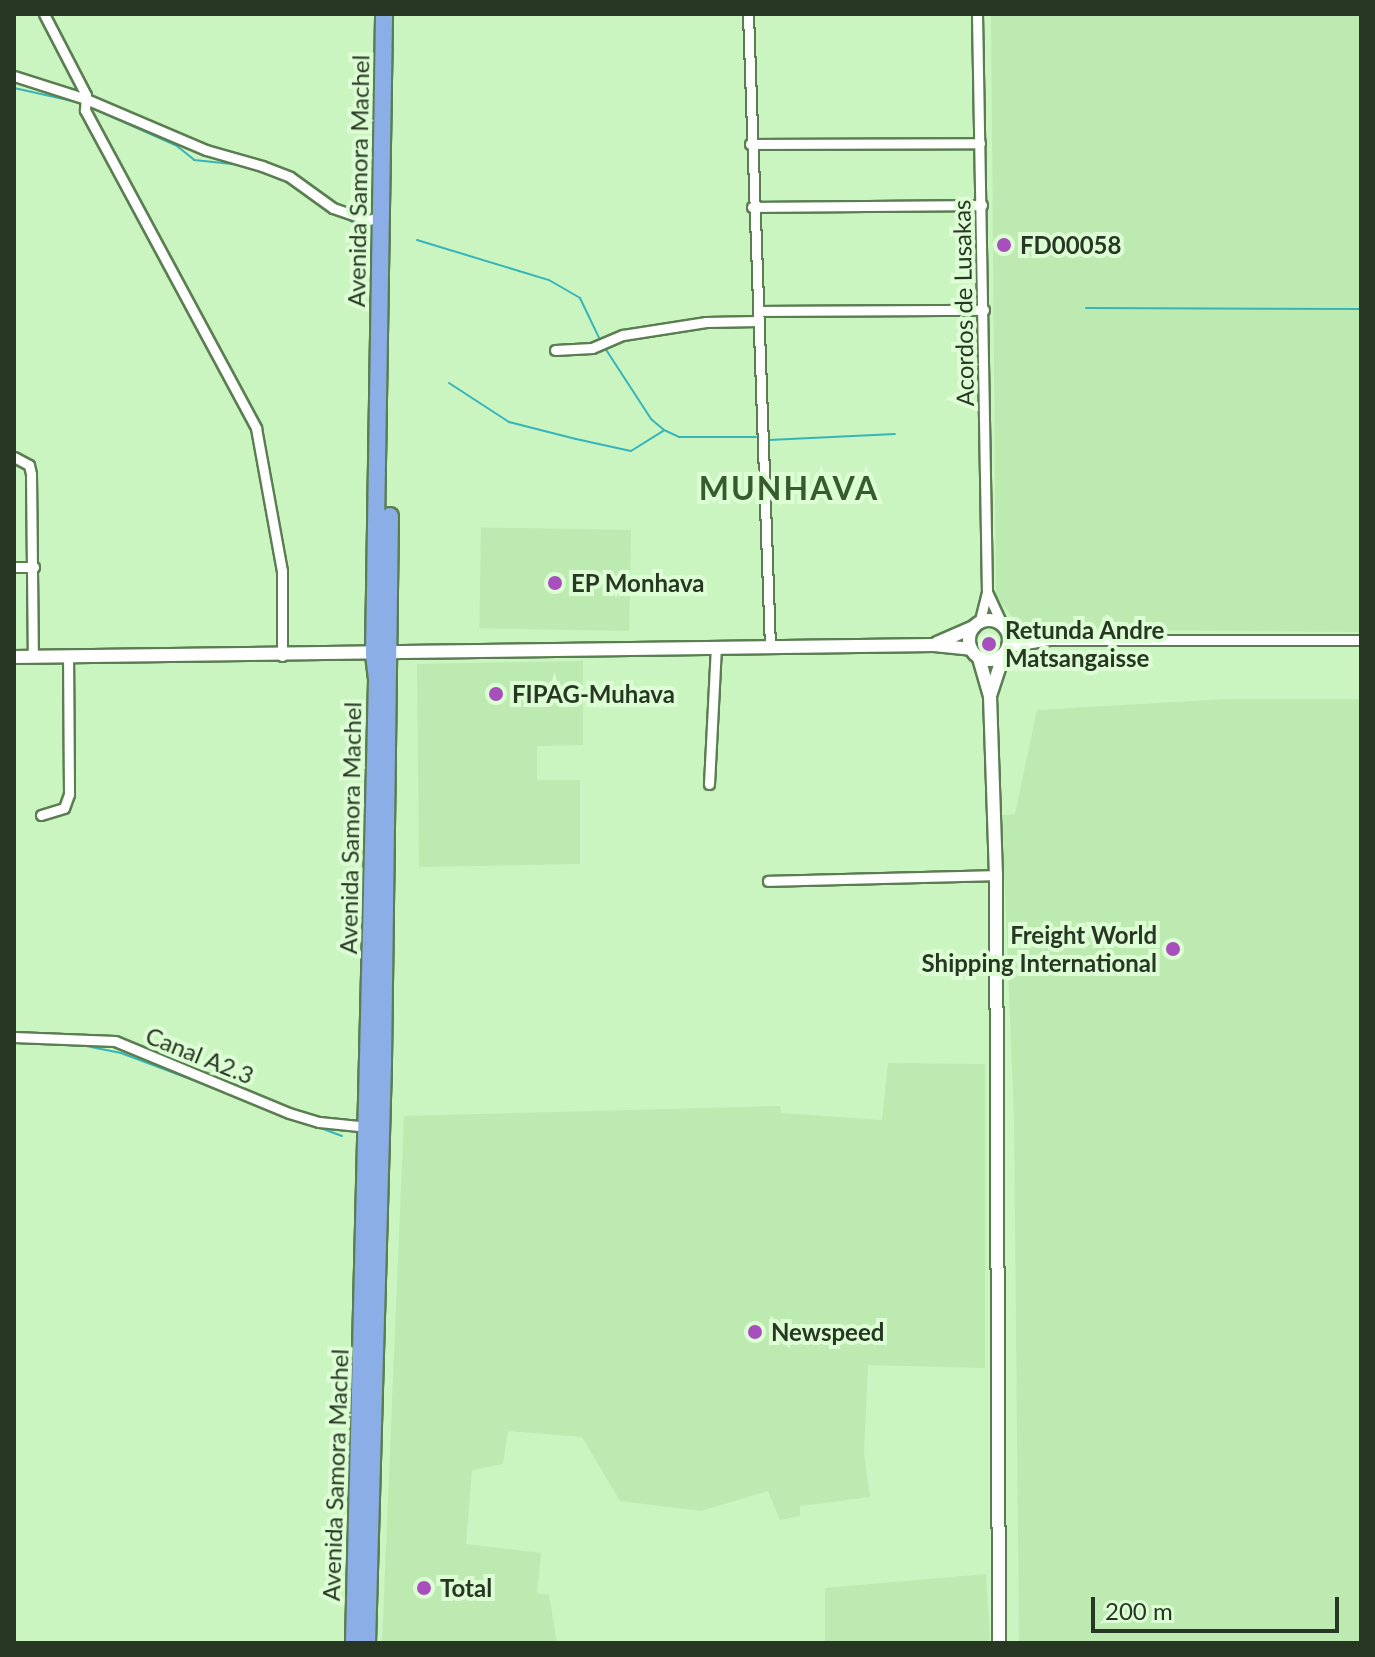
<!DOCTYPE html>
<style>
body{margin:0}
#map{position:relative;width:1375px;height:1657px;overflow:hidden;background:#caf4c0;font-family:Lato,sans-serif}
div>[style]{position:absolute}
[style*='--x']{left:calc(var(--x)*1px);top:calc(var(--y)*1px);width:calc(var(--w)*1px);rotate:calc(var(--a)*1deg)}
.built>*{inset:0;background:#bceab1;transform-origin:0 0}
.stream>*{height:2px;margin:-1px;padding:0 1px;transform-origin:1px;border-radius:1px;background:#37b4ba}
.roads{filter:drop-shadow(2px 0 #5a7e51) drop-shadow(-2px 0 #5a7e51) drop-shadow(0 2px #5a7e51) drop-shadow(0 -2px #5a7e51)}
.street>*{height:9px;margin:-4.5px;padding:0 4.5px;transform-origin:4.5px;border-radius:4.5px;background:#fff}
.secondary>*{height:12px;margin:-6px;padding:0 6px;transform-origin:6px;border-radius:6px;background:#fff}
.secondary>.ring{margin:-6px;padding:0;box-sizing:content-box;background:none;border:12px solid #fff;border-radius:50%}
.highway>*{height:16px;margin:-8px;padding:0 8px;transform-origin:8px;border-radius:8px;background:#8baee7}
.dots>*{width:22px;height:22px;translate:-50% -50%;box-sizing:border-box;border:4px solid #ddfed5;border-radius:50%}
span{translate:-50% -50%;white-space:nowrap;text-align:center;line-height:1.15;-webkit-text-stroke:8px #ddfed5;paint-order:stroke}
.street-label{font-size:24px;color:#273723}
.poi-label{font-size:24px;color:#273723;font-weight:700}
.left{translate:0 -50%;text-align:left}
.right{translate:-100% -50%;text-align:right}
.district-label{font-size:32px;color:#375a2e;font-weight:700;letter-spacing:2px}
.frame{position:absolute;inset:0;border:16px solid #273723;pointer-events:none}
.scale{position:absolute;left:1091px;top:1597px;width:248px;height:36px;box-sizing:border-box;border:4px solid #273723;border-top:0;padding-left:10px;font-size:24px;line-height:28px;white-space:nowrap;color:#273723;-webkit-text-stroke:6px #ddfed5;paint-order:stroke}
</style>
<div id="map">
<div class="built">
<div style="clip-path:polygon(991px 14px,1361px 14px,1361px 632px,1023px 629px,996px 597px)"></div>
<div style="left:631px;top:530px;width:101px;height:150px;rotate:91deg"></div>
<div style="clip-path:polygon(583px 661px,583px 745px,537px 746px,537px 780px,580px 780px,580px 864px,419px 867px,417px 664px)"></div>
<div style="clip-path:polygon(1227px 699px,1361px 699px,1361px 1643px,1019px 1643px,1014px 1118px,1002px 815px,1015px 814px,1037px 710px)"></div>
<div style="clip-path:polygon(888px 1063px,985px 1064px,985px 1368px,868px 1365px,864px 1453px,870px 1497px,800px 1506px,800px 1516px,780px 1520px,768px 1491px,701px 1511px,620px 1501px,582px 1437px,508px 1431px,503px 1464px,472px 1470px,466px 1544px,541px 1553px,537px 1593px,549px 1595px,557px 1643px,382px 1643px,404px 1116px,780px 1106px,781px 1113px,882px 1120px)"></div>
<div style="clip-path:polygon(986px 1574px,990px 1643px,825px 1643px,825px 1588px)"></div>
</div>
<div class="stream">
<div style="--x:14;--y:88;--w:69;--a:12.6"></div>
<div style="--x:90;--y:107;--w:95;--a:24.1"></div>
<div style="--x:177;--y:146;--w:22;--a:39"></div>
<div style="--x:194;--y:160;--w:48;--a:5.9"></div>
<div style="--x:278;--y:177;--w:102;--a:31.3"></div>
<div style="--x:417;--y:240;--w:138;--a:16.9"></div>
<div style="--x:549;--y:280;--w:36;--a:30"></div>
<div style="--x:580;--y:298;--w:47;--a:64.5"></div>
<div style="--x:1086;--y:308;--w:275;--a:0.2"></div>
<div style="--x:603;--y:345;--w:88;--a:57"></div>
<div style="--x:651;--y:419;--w:17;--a:40"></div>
<div style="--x:664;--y:430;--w:17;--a:25"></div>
<div style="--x:679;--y:437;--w:77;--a:0"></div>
<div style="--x:449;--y:383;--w:72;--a:33"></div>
<div style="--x:509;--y:422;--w:69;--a:14.2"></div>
<div style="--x:576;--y:439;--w:56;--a:12.3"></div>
<div style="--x:631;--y:451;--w:38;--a:-32"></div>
<div style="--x:769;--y:440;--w:126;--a:-2.7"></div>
<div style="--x:14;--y:1042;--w:8;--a:0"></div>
<div style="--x:76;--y:1044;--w:46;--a:11.3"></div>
<div style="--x:121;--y:1053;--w:236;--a:20.6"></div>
</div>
<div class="roads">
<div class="street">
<div style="--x:44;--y:14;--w:91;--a:62.6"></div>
<div style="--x:86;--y:95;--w:15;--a:94"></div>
<div style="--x:85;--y:110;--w:361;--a:61.7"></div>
<div style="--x:256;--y:428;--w:145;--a:79.7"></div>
<div style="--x:282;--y:571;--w:85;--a:90"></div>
<div style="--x:748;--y:14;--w:633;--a:88.01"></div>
<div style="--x:977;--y:14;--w:578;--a:89.01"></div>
<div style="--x:987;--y:592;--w:32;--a:104"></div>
<div style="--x:14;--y:76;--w:76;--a:17.7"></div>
<div style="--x:86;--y:99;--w:130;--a:23"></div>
<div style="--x:206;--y:150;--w:58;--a:15.9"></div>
<div style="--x:262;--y:166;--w:30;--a:21"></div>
<div style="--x:290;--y:177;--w:53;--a:35.8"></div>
<div style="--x:333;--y:208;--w:37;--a:19"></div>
<div style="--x:368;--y:220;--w:13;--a:-13"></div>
<div style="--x:750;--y:144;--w:230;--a:-0.2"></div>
<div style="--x:752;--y:207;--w:230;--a:-0.5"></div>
<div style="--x:758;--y:311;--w:226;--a:-0.3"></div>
<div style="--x:555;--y:350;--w:37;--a:-3"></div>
<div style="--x:592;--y:348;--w:34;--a:-23"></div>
<div style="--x:623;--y:335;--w:84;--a:-8.9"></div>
<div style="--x:706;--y:322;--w:52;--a:-1.1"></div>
<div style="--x:14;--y:457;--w:17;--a:28"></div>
<div style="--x:29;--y:465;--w:9;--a:77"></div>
<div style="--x:31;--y:474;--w:183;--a:89.4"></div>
<div style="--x:14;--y:567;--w:20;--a:0"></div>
<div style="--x:987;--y:592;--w:35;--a:65"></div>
<div style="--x:1007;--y:631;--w:35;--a:13"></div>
<div style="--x:1009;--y:647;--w:40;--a:-10"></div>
<div style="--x:1048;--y:640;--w:313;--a:0"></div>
<div style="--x:709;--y:784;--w:136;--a:-87.1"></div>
<div style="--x:41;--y:815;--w:24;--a:-17"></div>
<div style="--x:64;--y:808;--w:15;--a:-70"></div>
<div style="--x:69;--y:794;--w:137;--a:-90.4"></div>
<div style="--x:768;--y:881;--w:228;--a:-1.5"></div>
<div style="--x:14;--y:1037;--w:101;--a:2.3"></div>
<div style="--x:115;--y:1041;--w:188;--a:22.5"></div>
<div style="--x:289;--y:1113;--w:31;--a:17"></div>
<div style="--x:319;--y:1122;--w:50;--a:5.7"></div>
</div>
<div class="secondary">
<div class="ring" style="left:969px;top:620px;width:28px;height:28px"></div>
<div style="--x:937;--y:643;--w:40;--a:-23.4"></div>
<div style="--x:14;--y:657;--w:920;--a:-0.75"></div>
<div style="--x:934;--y:645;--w:37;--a:6"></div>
<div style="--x:979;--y:658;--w:40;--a:74"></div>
<div style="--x:990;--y:696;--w:179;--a:88.1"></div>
<div style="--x:996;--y:875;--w:768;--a:89.78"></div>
<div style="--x:990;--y:696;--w:42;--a:-72"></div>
</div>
<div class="highway">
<div style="--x:354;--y:1643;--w:964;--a:-88.63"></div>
<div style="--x:377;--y:679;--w:25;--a:-97"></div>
<div style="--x:374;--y:654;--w:640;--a:-89.1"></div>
<div style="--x:367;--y:1643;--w:581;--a:-88.42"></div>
<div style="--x:383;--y:1062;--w:546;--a:-89.27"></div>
</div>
</div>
<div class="dots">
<div style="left:1004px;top:245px;background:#a74fbc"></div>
<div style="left:555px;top:583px;background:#a74fbc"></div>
<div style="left:989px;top:644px;background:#a74fbc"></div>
<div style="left:496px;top:694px;background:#a74fbc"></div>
<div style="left:1173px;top:949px;background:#a74fbc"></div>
<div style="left:755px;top:1332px;background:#a74fbc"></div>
<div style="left:424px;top:1588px;background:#a74fbc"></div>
</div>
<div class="street-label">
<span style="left:358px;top:181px;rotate:-89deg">Avenida Samora Machel</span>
<span style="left:963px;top:303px;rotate:-91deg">Acordos de Lusakas</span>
<span style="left:350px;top:828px;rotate:-89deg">Avenida Samora Machel</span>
<span style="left:200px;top:1055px;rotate:22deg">Canal A2.3</span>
<span style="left:335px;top:1475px;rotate:-88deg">Avenida Samora Machel</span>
</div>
<div class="poi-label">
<span class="left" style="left:1020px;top:245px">FD00058</span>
<span class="left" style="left:571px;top:583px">EP Monhava</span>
<span class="left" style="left:1005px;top:644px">Retunda Andre<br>Matsangaisse</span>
<span class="left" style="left:512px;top:694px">FIPAG-Muhava</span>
<span class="right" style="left:1157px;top:949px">Freight World<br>Shipping International</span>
<span class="left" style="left:771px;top:1332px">Newspeed</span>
<span class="left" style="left:440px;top:1588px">Total</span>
</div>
<div class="district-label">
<span style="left:789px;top:488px">MUNHAVA</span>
</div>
<div class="frame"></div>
<div class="scale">200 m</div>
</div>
